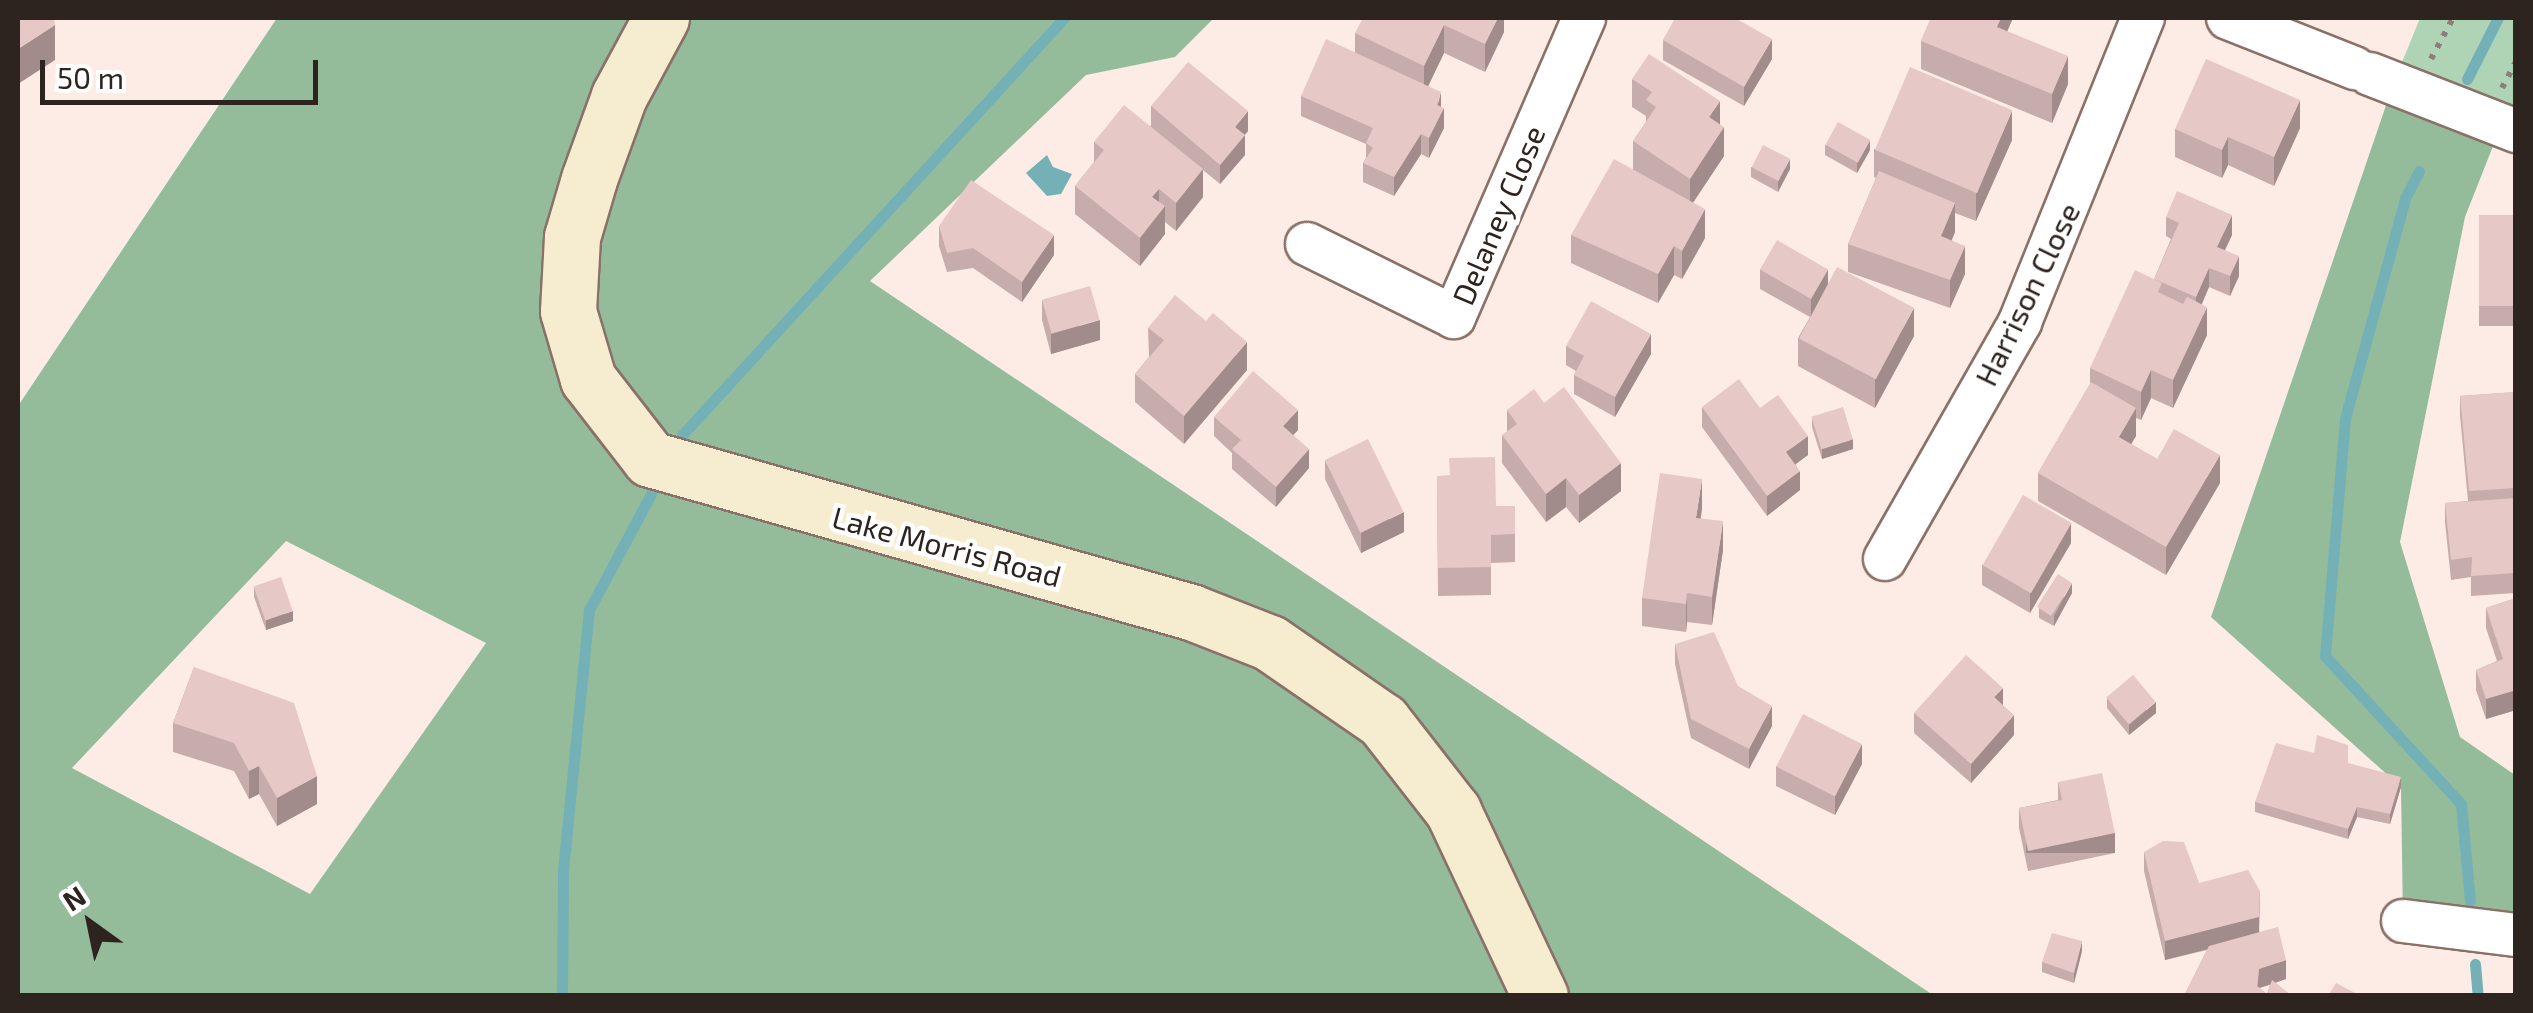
<!DOCTYPE html>
<style>
body{margin:0}
#map{position:relative;width:2533px;height:1013px;overflow:hidden;background:#fdece6;font-family:"Exo 2",sans-serif}
div>[style]{position:absolute}
[style*='--x']{left:calc(var(--x)*1px);top:calc(var(--y)*1px);width:calc(var(--w)*1px);rotate:calc(var(--a)*1deg)}
.green>*{inset:0;background:#afd3b5}
.forest>*{inset:0;background:#94bc9b}
.water>*{inset:0;background:#74b1b7}
.stream>*{height:11px;margin:-5.5px;padding:0 5.5px;transform-origin:5.5px;border-radius:5.5px;background:#74b1b7}
.path>*{height:6px;margin-top:-3px;transform-origin:0;background:repeating-linear-gradient(90deg,#8c7f7a 0 5px,transparent 0 13px)}
.roads{filter:drop-shadow(2px 0 #8a7168) drop-shadow(-2px 0 #8a7168) drop-shadow(0 2px #8a7168) drop-shadow(0 -2px #8a7168)}
.street>*{height:42px;margin:-21px;padding:0 21px;transform-origin:21px;border-radius:21px;background:#fff}
.secondary>*{height:55px;margin:-27.5px;padding:0 27.5px;transform-origin:27.5px;border-radius:27.5px;background:#f6edd1}
.wall>*{inset:0;background:#c6acaa;transform-origin:0 0}
.shaded-wall>*{inset:0;background:#a18c8b;transform-origin:0 0}
.building>*{inset:0;background:#e6c8c6;transform-origin:0 0}
span{translate:-50% -50%;white-space:nowrap;text-align:center;line-height:1.15;-webkit-text-stroke:9px #fff;paint-order:stroke}
.street-label{font-size:30px;color:#2d231f}
.frame{position:absolute;inset:0;border:20px solid #2d231f;pointer-events:none}
.north{position:absolute;left:40px;top:873px;width:100px;height:100px;-webkit-text-stroke:8px #fff;paint-order:stroke;rotate:327deg;font-size:28px;font-weight:700;line-height:40px;text-align:center;color:#2d231f}
.north::after{content:'';display:block;margin:auto;width:35px;height:45px;background:#2d231f;clip-path:polygon(50% 0,100% 100%,50% 72%,0 100%)}
.scale{position:absolute;left:40px;top:60px;width:278px;height:45px;box-sizing:border-box;border:5px solid #2d231f;border-top:0;padding-left:12px;font-size:30px;line-height:35px;white-space:nowrap;color:#2d231f;-webkit-text-stroke:8px #fff;paint-order:stroke}
</style>
<div id="map">
<div class="green">
<div style="clip-path:polygon(2420px 18px,2515px 18px,2515px 102px,2501px 126px,2394px 82px)"></div>
</div>
<div class="forest">
<div style="clip-path:polygon(evenodd,277px 18px,1214px 18px,1175px 57px,1086px 75px,870px 281px,1933px 995px,18px 995px,18px 406px,277px 18px,286px 541px,486px 643px,310px 894px,72px 768px,286px 541px)"></div>
<div style="clip-path:polygon(2394px 82px,2501px 126px,2465px 217px,2400px 542px,2460px 737px,2515px 775px,2515px 934px,2403px 921px,2401px 787px,2211px 617px)"></div>
</div>
<div class="water">
<div style="clip-path:polygon(1047px 155px,1053px 167px,1072px 174px,1061px 194px,1047px 196px,1026px 173px)"></div>
</div>
<div class="stream">
<div style="--x:2467;--y:79;--w:68;--a:-63.1"></div>
<div style="--x:2419;--y:171;--w:31;--a:117"></div>
<div style="--x:2405;--y:199;--w:227;--a:105.3"></div>
<div style="--x:2345;--y:418;--w:239;--a:94.8"></div>
<div style="--x:2325;--y:656;--w:201;--a:47.4"></div>
<div style="--x:2461;--y:804;--w:97;--a:84.7"></div>
<div style="--x:682;--y:435;--w:566;--a:-47.51"></div>
<div style="--x:2475;--y:964;--w:32;--a:85"></div>
<div style="--x:562;--y:996;--w:126;--a:-89.5"></div>
<div style="--x:563;--y:870;--w:261;--a:-84.3"></div>
<div style="--x:589;--y:610;--w:132;--a:-61.9"></div>
</div>
<div class="path">
<div style="--x:2431;--y:59;--w:47;--a:-61.8"></div>
<div style="--x:2502;--y:88;--w:30;--a:-62"></div>
</div>
<div class="roads">
<div class="street">
<div style="--x:2228;--y:18;--w:136;--a:21.6"></div>
<div style="--x:2370;--y:74;--w:157;--a:21.3"></div>
<div style="--x:1307;--y:244;--w:164;--a:26.4"></div>
<div style="--x:1454;--y:317;--w:326;--a:-66.5"></div>
<div style="--x:1885;--y:559;--w:273;--a:-60.3"></div>
<div style="--x:2020;--y:322;--w:328;--a:-68"></div>
<div style="--x:2403;--y:921;--w:114;--a:7.1"></div>
</div>
<div class="secondary">
<div style="--x:661;--y:18;--w:89;--a:118.3"></div>
<div style="--x:619;--y:96;--w:88;--a:109.9"></div>
<div style="--x:589;--y:179;--w:60;--a:106.3"></div>
<div style="--x:572;--y:237;--w:74;--a:93.1"></div>
<div style="--x:568;--y:311;--w:71;--a:73.6"></div>
<div style="--x:588;--y:379;--w:101;--a:52.2"></div>
<div style="--x:650;--y:459;--w:562;--a:15.79"></div>
<div style="--x:1191;--y:612;--w:85;--a:21.4"></div>
<div style="--x:1270;--y:643;--w:137;--a:34.6"></div>
<div style="--x:1383;--y:721;--w:114;--a:52.1"></div>
<div style="--x:1453;--y:811;--w:204;--a:64.8"></div>
</div>
</div>
<div class="wall">
<div style="clip-path:polygon(1504px 18px,1504px 32px,1485px 72px,1444px 53px,1428px 86px,1441px 107px,1444px 128px,1429px 158px,1421px 154px,1394px 196px,1363px 182px,1363px 163px,1366px 158px,1366px 144px,1301px 116px,1301px 96px,1355px 52px,1355px 33px)"></div>
<div style="clip-path:polygon(1931px 18px,2013px 18px,2007px 31px,2068px 84px,2052px 123px,1921px 69px,1921px 41px)"></div>
<div style="clip-path:polygon(1663px 40px,1772px 59px,1744px 106px,1663px 60px)"></div>
<div style="clip-path:polygon(1632px 79px,1720px 124px,1724px 156px,1693px 203px,1705px 238px,1682px 279px,1674px 275px,1658px 303px,1571px 263px,1571px 235px,1633px 169px,1633px 141px,1646px 122px,1646px 116px,1632px 107px)"></div>
<div style="clip-path:polygon(1151px 106px,1248px 131px,1244px 135px,1245px 155px,1220px 184px,1203px 170px,1203px 197px,1176px 231px,1165px 222px,1165px 234px,1140px 266px,1075px 214px,1075px 186px,1094px 162px,1094px 142px,1151px 126px)"></div>
<div style="clip-path:polygon(2300px 128px,2274px 186px,2228px 165px,2222px 178px,2175px 157px,2175px 129px)"></div>
<div style="clip-path:polygon(2012px 140px,1976px 221px,1955px 213px,1955px 232px,1952px 240px,1965px 274px,1950px 308px,1848px 272px,1848px 244px,1876px 178px,1874px 177px,1874px 149px)"></div>
<div style="clip-path:polygon(1825px 145px,1870px 150px,1857px 173px,1825px 155px)"></div>
<div style="clip-path:polygon(1751px 167px,1790px 169px,1778px 192px,1751px 177px)"></div>
<div style="left:2479px;top:215px;width:37px;height:111px"></div>
<div style="clip-path:polygon(2166px 217px,2232px 235px,2225px 250px,2239px 276px,2230px 296px,2209px 287px,2202px 304px,2207px 335px,2173px 408px,2151px 398px,2141px 420px,2136px 418px,2136px 436px,2131px 444px,2157px 459px,2220px 483px,2166px 575px,2038px 501px,2038px 473px,2090px 384px,2090px 368px,2154px 279px,2171px 239px,2166px 236px)"></div>
<div style="clip-path:polygon(939px 226px,1054px 255px,1022px 302px,973px 268px,947px 272px,939px 246px)"></div>
<div style="clip-path:polygon(1760px 269px,1828px 284px,1914px 336px,1875px 408px,1798px 366px,1798px 338px,1810px 317px,1760px 289px)"></div>
<div style="clip-path:polygon(1042px 300px,1100px 340px,1051px 354px,1042px 320px)"></div>
<div style="clip-path:polygon(1206px 321px,1247px 370px,1184px 444px,1135px 402px,1135px 374px,1149px 357px,1148px 328px)"></div>
<div style="clip-path:polygon(1566px 346px,1651px 354px,1615px 417px,1574px 394px,1574px 375px,1576px 371px,1566px 365px)"></div>
<div style="clip-path:polygon(2516px 392px,2515px 593px,2471px 596px,2471px 577px,2451px 580px,2445px 522px,2445px 503px,2468px 501px,2460px 415px,2460px 396px)"></div>
<div style="clip-path:polygon(1544px 403px,1621px 491px,1579px 523px,1566px 507px,1546px 522px,1502px 463px,1502px 435px,1507px 432px,1507px 410px)"></div>
<div style="clip-path:polygon(1702px 407px,1808px 455px,1796px 464px,1800px 490px,1767px 516px,1702px 427px)"></div>
<div style="clip-path:polygon(1214px 417px,1298px 430px,1293px 435px,1309px 468px,1276px 507px,1232px 469px,1232px 453px,1214px 436px)"></div>
<div style="clip-path:polygon(1812px 417px,1853px 449px,1822px 459px,1812px 427px)"></div>
<div style="clip-path:polygon(1325px 460px,1404px 532px,1361px 553px,1325px 479px)"></div>
<div style="clip-path:polygon(1437px 476px,1496px 506px,1515px 506px,1515px 562px,1491px 563px,1491px 595px,1438px 596px)"></div>
<div style="clip-path:polygon(1702px 508px,1701px 518px,1723px 550px,1712px 625px,1687px 622px,1686px 632px,1642px 626px,1642px 598px)"></div>
<div style="clip-path:polygon(2071px 543px,2030px 613px,1982px 585px,1982px 565px)"></div>
<div style="clip-path:polygon(254px 587px,293px 621px,266px 630px,254px 597px)"></div>
<div style="clip-path:polygon(2072px 593px,2054px 626px,2039px 618px,2039px 608px)"></div>
<div style="clip-path:polygon(2516px 598px,2516px 710px,2486px 719px,2476px 690px,2476px 670px,2497px 661px,2486px 628px,2486px 608px)"></div>
<div style="clip-path:polygon(1675px 644px,1738px 686px,1772px 726px,1749px 769px,1691px 738px,1675px 664px)"></div>
<div style="clip-path:polygon(194px 667px,317px 804px,277px 826px,259px 794px,249px 799px,234px 771px,173px 752px,173px 723px)"></div>
<div style="clip-path:polygon(2107px 698px,2156px 713px,2129px 735px,2107px 708px)"></div>
<div style="clip-path:polygon(2003px 705px,2014px 735px,1971px 783px,1914px 733px,1914px 713px)"></div>
<div style="clip-path:polygon(1862px 764px,1835px 815px,1776px 786px,1776px 766px)"></div>
<div style="clip-path:polygon(2058px 782px,2115px 853px,2028px 871px,2019px 828px,2019px 808px,2058px 800px)"></div>
<div style="clip-path:polygon(2401px 787px,2390px 824px,2357px 817px,2348px 839px,2255px 812px,2255px 802px)"></div>
<div style="clip-path:polygon(evenodd,2144px 852px,2260px 932px,2286px 979px,2275px 983px,2292px 996px,2184px 996px,2207px 950px,2165px 960px,2144px 871px,2144px 852px,2270px 985px,2267px 994px,2259px 988px,2270px 985px)"></div>
<div style="clip-path:polygon(2082px 951px,2074px 983px,2042px 972px,2042px 962px)"></div>
</div>
<div class="shaded-wall">
<div style="clip-path:polygon(1498px 18px,1504px 18px,1504px 32px,1485px 72px,1485px 44px)"></div>
<div style="clip-path:polygon(2001px 18px,2013px 18px,1997px 55px,1997px 27px)"></div>
<div style="clip-path:polygon(55px 25px,55px 60px,18px 84px,18px 49px)"></div>
<div style="clip-path:polygon(1444px 25px,1444px 53px,1424px 95px,1424px 66px)"></div>
<div style="clip-path:polygon(1772px 39px,1772px 59px,1744px 106px,1744px 87px)"></div>
<div style="clip-path:polygon(2068px 56px,2068px 84px,2052px 123px,2052px 94px)"></div>
<div style="clip-path:polygon(1441px 92px,1441px 112px,1444px 108px,1444px 128px,1429px 158px,1429px 138px)"></div>
<div style="clip-path:polygon(2300px 100px,2300px 128px,2274px 186px,2274px 157px)"></div>
<div style="clip-path:polygon(1720px 101px,1720px 129px,1709px 117px)"></div>
<div style="clip-path:polygon(1248px 111px,1248px 131px,1235px 147px,1235px 127px)"></div>
<div style="clip-path:polygon(2012px 111px,2012px 140px,1976px 221px,1976px 193px)"></div>
<div style="clip-path:polygon(1724px 127px,1724px 156px,1690px 207px,1690px 179px)"></div>
<div style="clip-path:polygon(1421px 134px,1421px 154px,1394px 196px,1394px 177px)"></div>
<div style="clip-path:polygon(1245px 135px,1245px 155px,1220px 184px,1220px 165px)"></div>
<div style="clip-path:polygon(2228px 137px,2228px 165px,2222px 178px,2222px 150px)"></div>
<div style="clip-path:polygon(1870px 140px,1870px 150px,1857px 173px,1857px 163px)"></div>
<div style="clip-path:polygon(1790px 159px,1790px 169px,1778px 192px,1778px 182px)"></div>
<div style="clip-path:polygon(1203px 169px,1203px 197px,1176px 231px,1176px 203px)"></div>
<div style="clip-path:polygon(1159px 189px,1159px 214px,1165px 206px,1165px 234px,1140px 266px,1140px 238px,1152px 197px)"></div>
<div style="clip-path:polygon(1955px 203px,1955px 232px,1941px 264px,1941px 236px)"></div>
<div style="clip-path:polygon(1705px 209px,1705px 238px,1682px 279px,1682px 251px)"></div>
<div style="clip-path:polygon(2232px 215px,2232px 235px,2217px 267px,2217px 247px)"></div>
<div style="clip-path:polygon(1054px 235px,1054px 255px,1022px 302px,1022px 282px)"></div>
<div style="clip-path:polygon(1674px 246px,1674px 275px,1658px 303px,1658px 274px)"></div>
<div style="clip-path:polygon(1965px 246px,1965px 274px,1950px 308px,1950px 280px)"></div>
<div style="clip-path:polygon(2239px 256px,2239px 276px,2230px 296px,2230px 276px)"></div>
<div style="clip-path:polygon(2209px 268px,2209px 287px,2196px 317px,2196px 297px)"></div>
<div style="clip-path:polygon(1828px 269px,1828px 289px,1811px 318px,1811px 298px)"></div>
<div style="clip-path:polygon(2207px 307px,2207px 335px,2173px 408px,2173px 380px)"></div>
<div style="clip-path:polygon(1914px 308px,1914px 336px,1875px 408px,1875px 380px)"></div>
<div style="clip-path:polygon(1100px 320px,1100px 340px,1051px 354px,1051px 334px)"></div>
<div style="clip-path:polygon(1651px 334px,1651px 354px,1615px 417px,1615px 397px)"></div>
<div style="clip-path:polygon(1247px 342px,1247px 370px,1184px 444px,1184px 416px)"></div>
<div style="clip-path:polygon(2151px 370px,2151px 398px,2141px 420px,2141px 392px)"></div>
<div style="clip-path:polygon(2136px 408px,2136px 436px,2119px 465px,2119px 437px)"></div>
<div style="clip-path:polygon(1298px 410px,1298px 430px,1283px 446px,1283px 426px)"></div>
<div style="clip-path:polygon(1808px 436px,1808px 455px,1786px 471px,1786px 452px)"></div>
<div style="clip-path:polygon(1853px 439px,1853px 449px,1822px 459px,1822px 449px)"></div>
<div style="clip-path:polygon(1309px 449px,1309px 468px,1276px 507px,1276px 487px)"></div>
<div style="clip-path:polygon(2220px 455px,2220px 483px,2166px 575px,2166px 547px)"></div>
<div style="clip-path:polygon(1621px 463px,1621px 491px,1579px 523px,1579px 495px)"></div>
<div style="clip-path:polygon(1800px 471px,1800px 490px,1767px 516px,1767px 496px)"></div>
<div style="clip-path:polygon(1566px 478px,1566px 507px,1546px 522px,1546px 494px)"></div>
<div style="clip-path:polygon(1702px 479px,1702px 508px,1696px 546px,1696px 518px)"></div>
<div style="clip-path:polygon(1404px 512px,1404px 532px,1361px 553px,1361px 533px)"></div>
<div style="clip-path:polygon(1723px 521px,1723px 550px,1712px 625px,1712px 597px)"></div>
<div style="clip-path:polygon(2071px 523px,2071px 543px,2030px 613px,2030px 593px)"></div>
<div style="clip-path:polygon(2072px 583px,2072px 593px,2054px 626px,2054px 616px)"></div>
<div style="clip-path:polygon(1687px 593px,1687px 622px,1686px 632px,1686px 604px)"></div>
<div style="clip-path:polygon(293px 611px,293px 621px,266px 630px,266px 620px)"></div>
<div style="clip-path:polygon(2003px 688px,2003px 708px,1994px 697px)"></div>
<div style="clip-path:polygon(2516px 690px,2516px 710px,2486px 719px,2486px 699px)"></div>
<div style="clip-path:polygon(2156px 702px,2156px 713px,2129px 735px,2129px 725px)"></div>
<div style="clip-path:polygon(1772px 706px,1772px 726px,1749px 769px,1749px 749px)"></div>
<div style="clip-path:polygon(2014px 715px,2014px 735px,1971px 783px,1971px 764px)"></div>
<div style="clip-path:polygon(1862px 744px,1862px 764px,1835px 815px,1835px 796px)"></div>
<div style="clip-path:polygon(259px 766px,259px 794px,249px 799px,249px 771px)"></div>
<div style="clip-path:polygon(317px 776px,317px 804px,277px 826px,277px 798px)"></div>
<div style="clip-path:polygon(2401px 777px,2401px 787px,2390px 824px,2390px 814px)"></div>
<div style="clip-path:polygon(2357px 807px,2357px 817px,2348px 839px,2348px 829px)"></div>
<div style="left:2115px;top:833px;width:20px;height:89px;rotate:90deg"></div>
<div style="clip-path:polygon(2260px 891px,2259px 936px,2165px 960px,2165px 941px)"></div>
<div style="clip-path:polygon(2082px 941px,2082px 951px,2074px 983px,2074px 973px)"></div>
<div style="clip-path:polygon(2286px 960px,2286px 979px,2259px 988px,2257px 996px,2259px 969px)"></div>
</div>
<div class="building">
<div style="clip-path:polygon(18px 18px,54px 18px,55px 25px,18px 49px)"></div>
<div style="clip-path:polygon(1363px 18px,1498px 18px,1485px 44px,1444px 25px,1424px 66px,1355px 33px)"></div>
<div style="clip-path:polygon(1675px 18px,1735px 18px,1772px 39px,1744px 87px,1663px 40px)"></div>
<div style="clip-path:polygon(1931px 18px,2001px 18px,1997px 27px,2068px 56px,2052px 94px,1921px 41px)"></div>
<div style="clip-path:polygon(1326px 39px,1441px 92px,1437px 105px,1444px 108px,1429px 138px,1421px 134px,1394px 177px,1363px 163px,1373px 148px,1366px 143px,1373px 128px,1301px 96px)"></div>
<div style="clip-path:polygon(1649px 54px,1720px 101px,1709px 117px,1724px 127px,1690px 179px,1633px 141px,1656px 107px,1646px 100px,1652px 92px,1632px 79px)"></div>
<div style="clip-path:polygon(2206px 59px,2300px 100px,2274px 157px,2228px 137px,2222px 150px,2175px 129px)"></div>
<div style="clip-path:polygon(1188px 62px,1248px 111px,1235px 127px,1245px 135px,1220px 165px,1151px 106px)"></div>
<div style="left:1910px;top:67px;width:111px;height:90px;rotate:23deg"></div>
<div style="clip-path:polygon(1124px 105px,1203px 169px,1176px 203px,1159px 189px,1152px 197px,1165px 206px,1140px 238px,1075px 186px,1104px 150px,1094px 142px)"></div>
<div style="left:1838px;top:122px;width:37px;height:26px;rotate:29deg"></div>
<div style="left:1763px;top:145px;width:30px;height:25px;rotate:27deg"></div>
<div style="clip-path:polygon(1614px 159px,1705px 209px,1682px 251px,1674px 246px,1658px 274px,1571px 235px)"></div>
<div style="clip-path:polygon(1879px 171px,1955px 203px,1941px 236px,1965px 246px,1950px 280px,1848px 244px)"></div>
<div style="clip-path:polygon(971px 180px,1054px 235px,1022px 282px,973px 248px,947px 253px,939px 226px)"></div>
<div style="clip-path:polygon(2177px 191px,2232px 215px,2217px 247px,2239px 256px,2230px 276px,2209px 268px,2196px 297px,2154px 279px,2179px 223px,2166px 217px)"></div>
<div style="left:2479px;top:215px;width:37px;height:91px"></div>
<div style="left:1777px;top:240px;width:59px;height:34px;rotate:30deg"></div>
<div style="left:1837px;top:267px;width:87px;height:81px;rotate:28deg"></div>
<div style="clip-path:polygon(2135px 270px,2162px 283px,2158px 292px,2183px 304px,2187px 297px,2207px 307px,2173px 380px,2151px 370px,2141px 392px,2090px 368px)"></div>
<div style="left:1090px;top:286px;width:35px;height:50px;rotate:74deg"></div>
<div style="clip-path:polygon(1175px 295px,1206px 321px,1213px 313px,1247px 342px,1184px 416px,1135px 374px,1164px 340px,1148px 328px)"></div>
<div style="clip-path:polygon(1591px 301px,1651px 334px,1615px 397px,1574px 375px,1584px 356px,1566px 346px)"></div>
<div style="clip-path:polygon(1253px 371px,1298px 410px,1283px 426px,1309px 449px,1276px 487px,1232px 449px,1241px 440px,1214px 417px)"></div>
<div style="clip-path:polygon(1739px 379px,1760px 408px,1778px 395px,1808px 436px,1786px 452px,1800px 471px,1767px 496px,1702px 407px)"></div>
<div style="clip-path:polygon(2091px 382px,2136px 408px,2119px 437px,2157px 459px,2174px 429px,2220px 455px,2166px 547px,2038px 473px)"></div>
<div style="clip-path:polygon(1564px 387px,1621px 463px,1579px 495px,1566px 478px,1546px 494px,1502px 435px,1517px 424px,1507px 410px,1534px 389px,1544px 403px)"></div>
<div style="clip-path:polygon(2516px 392px,2516px 488px,2469px 491px,2460px 396px)"></div>
<div style="left:1843px;top:407px;width:34px;height:33px;rotate:73deg"></div>
<div style="left:1368px;top:439px;width:81px;height:48px;rotate:64deg"></div>
<div style="clip-path:polygon(1495px 457px,1496px 506px,1515px 506px,1515px 534px,1491px 535px,1491px 567px,1438px 568px,1437px 476px,1450px 475px,1449px 458px)"></div>
<div style="clip-path:polygon(1660px 473px,1702px 479px,1696px 518px,1723px 521px,1712px 597px,1687px 593px,1686px 604px,1642px 598px)"></div>
<div style="left:2023px;top:495px;width:56px;height:81px;rotate:30deg"></div>
<div style="clip-path:polygon(2516px 498px,2516px 562px,2513px 554px,2515px 573px,2471px 576px,2472px 557px,2451px 560px,2445px 503px)"></div>
<div style="left:2058px;top:574px;width:17px;height:39px;rotate:33deg"></div>
<div style="left:281px;top:577px;width:36px;height:29px;rotate:71deg"></div>
<div style="clip-path:polygon(2516px 598px,2516px 690px,2486px 699px,2476px 670px,2503px 659px,2486px 608px)"></div>
<div style="clip-path:polygon(1714px 632px,1738px 686px,1772px 706px,1749px 749px,1691px 719px,1675px 644px)"></div>
<div style="clip-path:polygon(1966px 655px,2003px 688px,1994px 697px,2014px 715px,1971px 764px,1914px 713px)"></div>
<div style="clip-path:polygon(194px 667px,294px 703px,317px 776px,277px 798px,259px 766px,249px 771px,234px 743px,173px 723px)"></div>
<div style="left:2133px;top:675px;width:35px;height:35px;rotate:50deg"></div>
<div style="left:1803px;top:714px;width:66px;height:59px;rotate:27deg"></div>
<div style="clip-path:polygon(2317px 735px,2348px 745px,2348px 763px,2401px 777px,2390px 814px,2357px 807px,2348px 829px,2255px 802px,2276px 743px,2314px 753px)"></div>
<div style="clip-path:polygon(2102px 773px,2115px 833px,2028px 851px,2019px 808px,2062px 800px,2058px 782px)"></div>
<div style="clip-path:polygon(2163px 841px,2184px 842px,2199px 883px,2248px 870px,2260px 891px,2259px 917px,2165px 941px,2144px 852px)"></div>
<div style="clip-path:polygon(2278px 927px,2286px 960px,2259px 969px,2257px 986px,2267px 994px,2272px 980px,2292px 996px,2184px 996px,2209px 946px)"></div>
<div style="clip-path:polygon(2052px 933px,2082px 941px,2074px 973px,2042px 962px)"></div>
<div style="clip-path:polygon(2336px 983px,2361px 996px,2328px 996px)"></div>
</div>
<div class="street-label">
<span style="left:1498px;top:215px;rotate:-67deg">Delaney Close</span>
<span style="left:2027px;top:294px;rotate:-64deg">Harrison Close</span>
<span style="left:947px;top:546px;rotate:15deg">Lake Morris Road</span>
</div>
<div class="frame"></div>
<div class="north">N</div>
<div class="scale">50 m</div>
</div>
